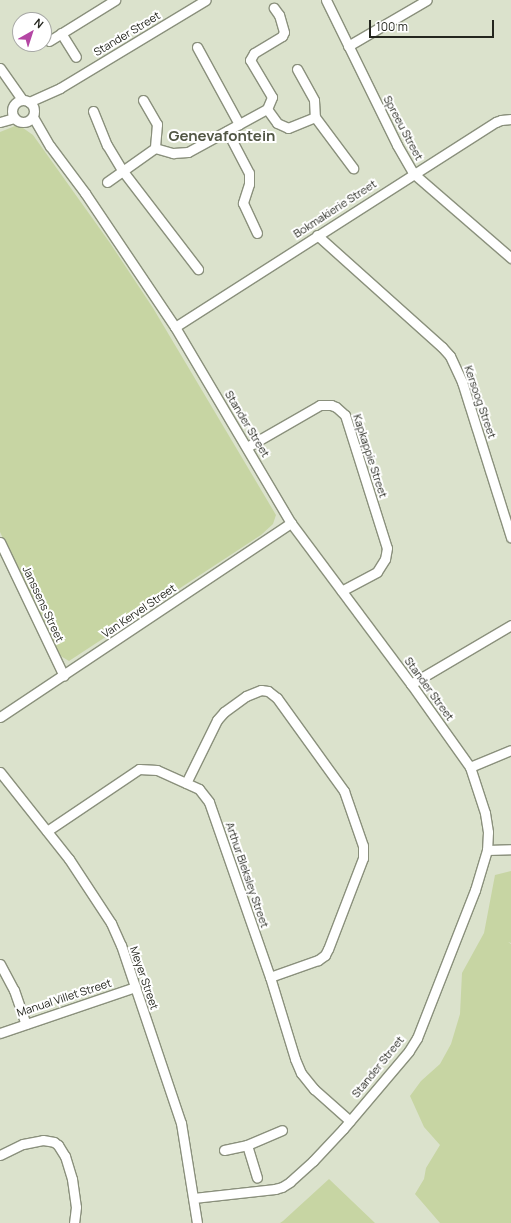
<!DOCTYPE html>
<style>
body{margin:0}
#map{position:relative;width:511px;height:1223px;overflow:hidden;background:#dbe2cc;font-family:Manrope,sans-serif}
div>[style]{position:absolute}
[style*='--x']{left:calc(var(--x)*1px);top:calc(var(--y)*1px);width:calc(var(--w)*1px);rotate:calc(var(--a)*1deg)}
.green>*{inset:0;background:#c7d5a3}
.roads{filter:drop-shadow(1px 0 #8a907c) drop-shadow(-1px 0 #8a907c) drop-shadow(0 1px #8a907c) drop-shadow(0 -1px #8a907c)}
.minor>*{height:9px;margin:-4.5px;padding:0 4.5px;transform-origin:4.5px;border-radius:4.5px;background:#fff}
.minor>.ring{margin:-4.5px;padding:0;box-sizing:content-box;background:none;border:9px solid #fff;border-radius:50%}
span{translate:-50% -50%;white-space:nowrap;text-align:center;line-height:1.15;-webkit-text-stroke:4px #fff;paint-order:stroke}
.street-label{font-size:11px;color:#24261e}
.district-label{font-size:15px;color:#525745;font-weight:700}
.north{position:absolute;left:12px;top:12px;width:40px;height:40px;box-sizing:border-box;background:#fff;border:1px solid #a7a8a5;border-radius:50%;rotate:39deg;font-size:11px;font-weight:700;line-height:16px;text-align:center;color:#24261e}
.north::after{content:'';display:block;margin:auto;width:14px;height:18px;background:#b446a4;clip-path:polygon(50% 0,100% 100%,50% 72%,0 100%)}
.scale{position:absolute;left:369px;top:20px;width:125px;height:18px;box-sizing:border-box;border:2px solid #24261e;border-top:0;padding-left:5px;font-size:12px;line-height:14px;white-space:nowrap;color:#24261e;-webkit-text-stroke:3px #fff;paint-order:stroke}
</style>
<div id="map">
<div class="green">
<div style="clip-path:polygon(15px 126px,23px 128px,33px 135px,110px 243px,153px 308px,276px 515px,273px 524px,261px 535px,69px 661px,59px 655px,0 532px,0 132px)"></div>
<div style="clip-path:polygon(511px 871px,511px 943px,508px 942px,511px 944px,511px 1223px,440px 1223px,415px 1194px,424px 1179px,426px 1168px,440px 1145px,424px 1127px,410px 1096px,421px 1081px,440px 1064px,451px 1044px,460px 1014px,462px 973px,484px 933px,495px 875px)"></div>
<div style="clip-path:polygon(329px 1179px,375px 1223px,280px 1223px,283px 1221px)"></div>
</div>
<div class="roads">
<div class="minor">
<div style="--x:326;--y:0;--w:161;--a:63.9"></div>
<div style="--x:397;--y:145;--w:32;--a:60"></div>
<div style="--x:413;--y:173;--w:130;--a:40.9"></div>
<div style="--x:61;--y:33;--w:28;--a:58"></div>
<div style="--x:49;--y:41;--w:78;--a:-31.8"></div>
<div style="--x:348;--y:46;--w:91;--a:-30.2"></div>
<div style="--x:197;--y:47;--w:88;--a:61.4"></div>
<div style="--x:0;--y:68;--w:39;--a:55"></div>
<div style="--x:297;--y:69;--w:35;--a:61"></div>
<div style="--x:314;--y:100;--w:17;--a:87"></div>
<div style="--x:143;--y:100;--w:28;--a:60"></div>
<div style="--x:157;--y:124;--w:24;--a:95"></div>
<div class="ring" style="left:12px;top:100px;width:13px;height:13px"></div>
<div style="--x:29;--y:102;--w:34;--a:-24"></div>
<div style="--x:60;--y:88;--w:170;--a:-31.1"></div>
<div style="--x:267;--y:109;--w:13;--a:-67"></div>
<div style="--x:272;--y:97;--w:43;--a:-120.7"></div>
<div style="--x:250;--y:60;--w:8;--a:-60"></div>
<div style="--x:254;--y:53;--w:33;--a:-31"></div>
<div style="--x:282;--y:36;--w:4;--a:-63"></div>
<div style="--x:284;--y:32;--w:18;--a:-106"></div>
<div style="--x:279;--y:15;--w:9;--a:-126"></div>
<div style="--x:93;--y:111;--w:37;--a:68"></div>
<div style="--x:107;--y:145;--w:29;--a:59"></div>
<div style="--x:122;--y:170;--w:125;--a:52.5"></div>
<div style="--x:33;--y:117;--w:34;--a:60"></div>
<div style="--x:50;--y:146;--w:59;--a:53.3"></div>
<div style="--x:85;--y:193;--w:161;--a:56.1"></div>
<div style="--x:175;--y:327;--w:228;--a:59.4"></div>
<div style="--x:291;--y:523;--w:201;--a:53.3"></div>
<div style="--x:411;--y:684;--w:102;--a:54.6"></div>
<div style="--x:470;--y:767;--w:48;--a:71.9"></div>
<div style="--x:485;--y:813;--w:19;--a:81"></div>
<div style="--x:488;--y:832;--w:18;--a:93"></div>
<div style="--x:487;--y:850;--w:42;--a:106.7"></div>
<div style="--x:475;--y:890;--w:159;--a:111.4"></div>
<div style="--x:417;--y:1038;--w:15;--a:122"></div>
<div style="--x:409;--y:1051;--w:102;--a:130.2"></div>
<div style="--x:343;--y:1129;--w:44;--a:133.2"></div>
<div style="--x:313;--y:1161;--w:31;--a:138"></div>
<div style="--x:290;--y:1182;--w:9;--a:148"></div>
<div style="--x:282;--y:1187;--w:7;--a:164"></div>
<div style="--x:275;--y:1189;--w:82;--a:173.7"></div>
<div style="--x:0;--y:122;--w:15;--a:-16"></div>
<div style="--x:227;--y:131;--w:47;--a:62.4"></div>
<div style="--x:249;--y:173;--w:11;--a:90"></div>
<div style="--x:249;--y:184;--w:20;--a:108"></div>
<div style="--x:243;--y:203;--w:33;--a:65"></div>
<div style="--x:107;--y:182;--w:59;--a:-35.3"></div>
<div style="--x:155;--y:148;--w:19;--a:16"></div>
<div style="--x:173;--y:153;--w:15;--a:-4"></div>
<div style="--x:188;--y:152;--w:90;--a:-28.6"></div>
<div style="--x:267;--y:109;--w:17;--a:54"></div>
<div style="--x:277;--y:123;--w:12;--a:24"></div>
<div style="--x:288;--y:128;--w:29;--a:-22"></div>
<div style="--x:315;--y:117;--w:64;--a:53.3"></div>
<div style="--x:317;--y:235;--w:168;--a:41.9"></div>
<div style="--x:442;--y:347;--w:12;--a:48"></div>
<div style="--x:450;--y:356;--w:29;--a:65"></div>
<div style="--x:462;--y:382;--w:163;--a:72.5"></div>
<div style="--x:175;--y:327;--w:381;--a:-32.6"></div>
<div style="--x:496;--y:122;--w:5;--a:-22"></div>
<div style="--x:501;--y:120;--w:10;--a:-6"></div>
<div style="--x:247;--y:447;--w:84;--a:-29.9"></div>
<div style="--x:320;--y:405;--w:11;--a:0"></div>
<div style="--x:331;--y:405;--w:5;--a:22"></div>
<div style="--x:336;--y:407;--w:12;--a:42"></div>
<div style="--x:345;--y:415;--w:139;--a:72.5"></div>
<div style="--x:387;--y:548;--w:11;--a:100"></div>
<div style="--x:385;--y:559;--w:15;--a:122"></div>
<div style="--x:377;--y:572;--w:40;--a:152"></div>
<div style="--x:0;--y:542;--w:148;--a:64.5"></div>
<div style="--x:411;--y:684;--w:116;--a:-30.5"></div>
<div style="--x:0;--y:717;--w:350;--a:-33.7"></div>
<div style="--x:470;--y:767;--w:44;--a:-22.5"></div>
<div style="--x:0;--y:772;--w:111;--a:51.6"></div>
<div style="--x:69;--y:859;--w:77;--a:56.7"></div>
<div style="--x:111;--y:923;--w:24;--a:66"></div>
<div style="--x:121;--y:945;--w:188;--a:71.4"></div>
<div style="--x:181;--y:1123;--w:101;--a:80.9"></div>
<div style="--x:186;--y:783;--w:70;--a:-63.8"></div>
<div style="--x:217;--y:720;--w:11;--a:-49"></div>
<div style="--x:224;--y:712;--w:27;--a:-36"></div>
<div style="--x:246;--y:696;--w:16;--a:-22"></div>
<div style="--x:261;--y:690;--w:7;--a:8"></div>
<div style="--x:268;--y:691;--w:11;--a:38"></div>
<div style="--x:277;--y:698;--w:115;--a:54.2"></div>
<div style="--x:344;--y:791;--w:58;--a:70.9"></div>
<div style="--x:363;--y:846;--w:12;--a:90"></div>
<div style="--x:363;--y:858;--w:97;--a:111"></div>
<div style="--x:328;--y:949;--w:7;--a:117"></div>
<div style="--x:325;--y:955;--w:9;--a:144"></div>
<div style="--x:318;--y:960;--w:51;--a:160.5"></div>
<div style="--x:47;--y:831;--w:111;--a:-34"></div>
<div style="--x:139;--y:769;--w:18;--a:3"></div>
<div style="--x:157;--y:770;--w:46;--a:24.3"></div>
<div style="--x:199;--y:789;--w:16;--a:52"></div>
<div style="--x:209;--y:802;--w:185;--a:70.8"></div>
<div style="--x:270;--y:977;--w:86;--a:73"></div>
<div style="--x:295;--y:1059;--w:15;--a:67"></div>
<div style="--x:301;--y:1073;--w:21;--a:51"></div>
<div style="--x:314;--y:1089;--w:48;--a:41.6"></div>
<div style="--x:487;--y:850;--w:24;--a:-2"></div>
<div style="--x:0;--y:964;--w:30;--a:62"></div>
<div style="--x:14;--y:990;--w:36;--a:71"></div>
<div style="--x:0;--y:1033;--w:143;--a:-18.8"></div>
<div style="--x:247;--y:1145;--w:34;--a:73"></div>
<div style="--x:224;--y:1150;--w:24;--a:-12"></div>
<div style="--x:247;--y:1145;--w:38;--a:-23"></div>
<div style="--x:0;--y:1155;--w:25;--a:-26"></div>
<div style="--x:23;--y:1144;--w:20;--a:-11"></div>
<div style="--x:43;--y:1140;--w:11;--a:10"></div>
<div style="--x:54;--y:1142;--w:5;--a:37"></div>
<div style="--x:58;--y:1145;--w:13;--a:58"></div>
<div style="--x:65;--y:1156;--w:24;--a:73"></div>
<div style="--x:72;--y:1179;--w:28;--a:82"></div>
<div style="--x:76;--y:1207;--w:16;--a:97"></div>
</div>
</div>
<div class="street-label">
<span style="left:127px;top:34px;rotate:-31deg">Stander Street</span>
<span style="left:403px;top:128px;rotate:62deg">Spreeu Street</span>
<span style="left:335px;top:209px;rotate:-33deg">Bokmakierie Street</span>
<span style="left:480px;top:402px;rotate:71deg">Kersoog Street</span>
<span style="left:247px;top:424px;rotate:59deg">Stander Street</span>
<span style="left:370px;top:456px;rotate:72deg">Kapkappie Street</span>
<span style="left:43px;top:604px;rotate:65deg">Janssens Street</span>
<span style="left:139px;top:611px;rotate:-34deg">Van Kervel Street</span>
<span style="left:429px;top:689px;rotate:54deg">Stander Street</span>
<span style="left:247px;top:875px;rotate:71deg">Arthur Bleksley Street</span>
<span style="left:144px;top:978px;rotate:71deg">Meyer Street</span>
<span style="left:64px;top:998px;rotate:-18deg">Manual Villet Street</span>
<span style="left:378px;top:1067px;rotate:-51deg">Stander Street</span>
</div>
<div class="district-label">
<span style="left:222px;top:136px">Genevafontein</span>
</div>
<div class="north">N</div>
<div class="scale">100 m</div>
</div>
